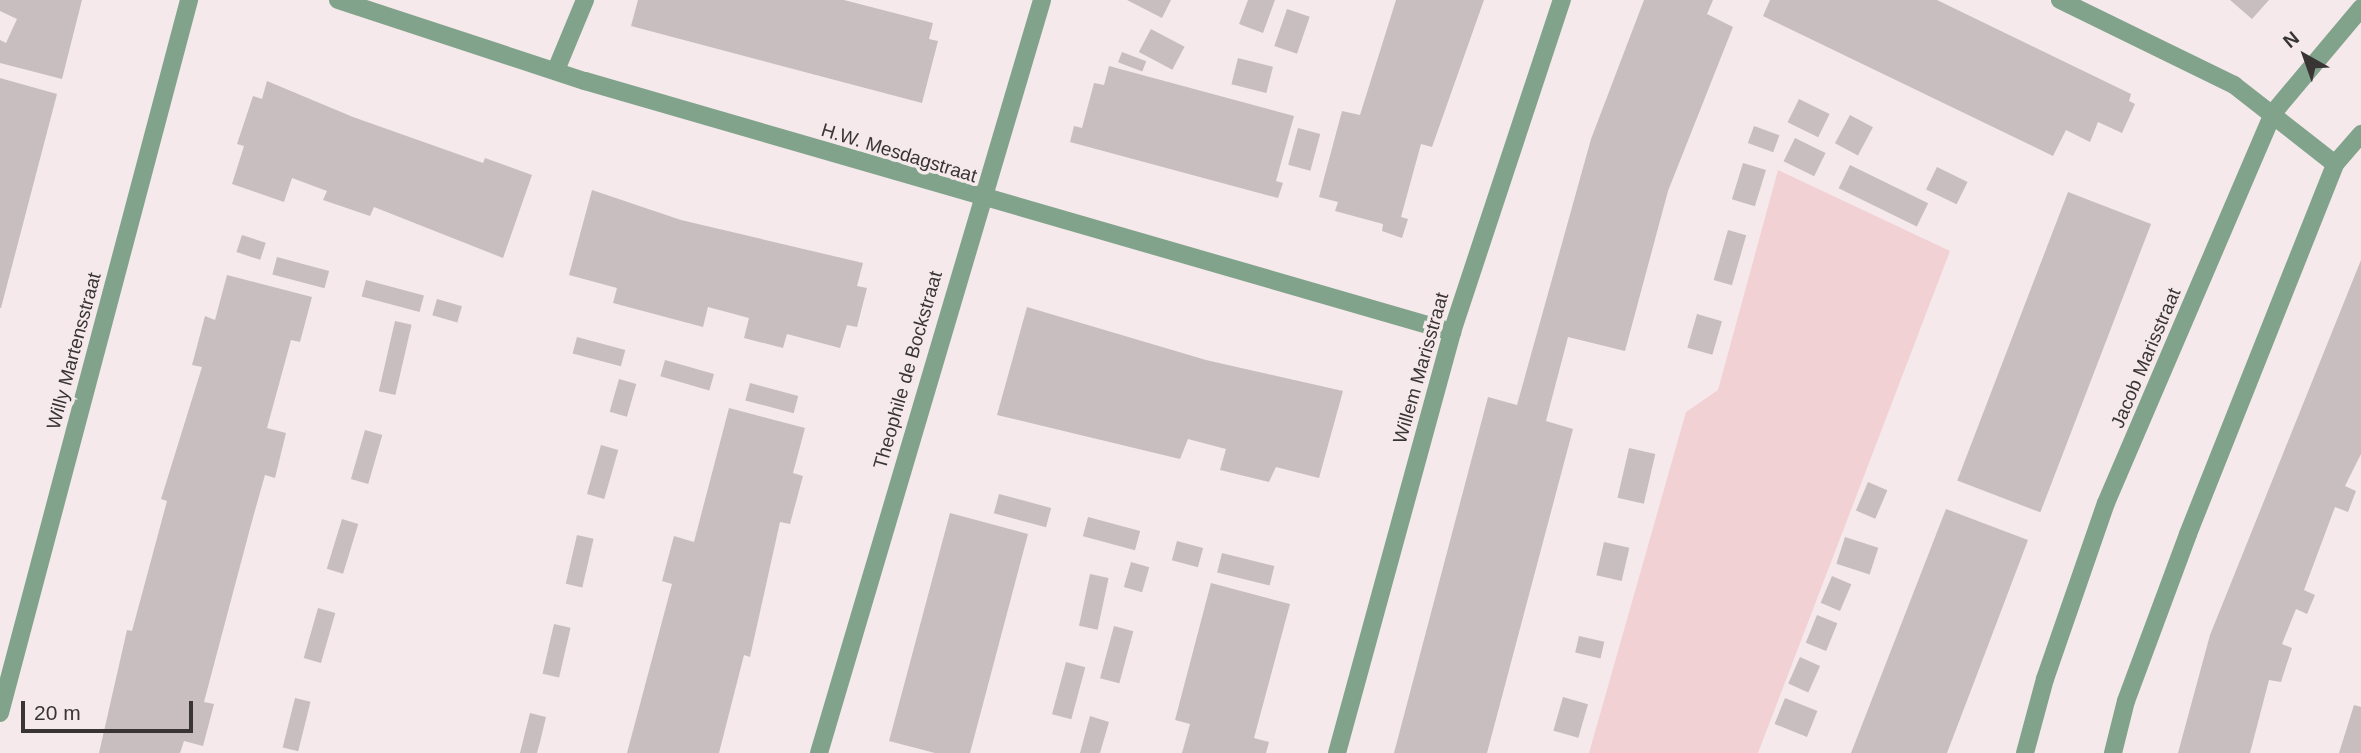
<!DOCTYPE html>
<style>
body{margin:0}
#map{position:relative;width:2361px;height:753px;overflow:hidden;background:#f5e9eb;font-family:Arial,sans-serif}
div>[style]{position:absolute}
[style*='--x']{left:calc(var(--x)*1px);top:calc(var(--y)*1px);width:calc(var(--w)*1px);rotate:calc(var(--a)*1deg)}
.green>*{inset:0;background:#f2d1d5}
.building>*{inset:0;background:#c9bebf;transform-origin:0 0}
.minor>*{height:18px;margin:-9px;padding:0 9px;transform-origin:9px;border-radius:9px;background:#81a38b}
span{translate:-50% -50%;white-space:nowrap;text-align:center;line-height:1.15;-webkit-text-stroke:7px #f5e9eb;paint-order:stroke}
.street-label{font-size:19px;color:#393535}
.north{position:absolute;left:2270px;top:21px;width:70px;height:70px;-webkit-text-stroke:5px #f5e9eb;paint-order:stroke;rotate:320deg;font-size:19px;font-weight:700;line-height:28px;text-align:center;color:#393535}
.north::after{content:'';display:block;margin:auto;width:24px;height:32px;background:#393535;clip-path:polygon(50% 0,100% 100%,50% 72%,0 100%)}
.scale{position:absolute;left:21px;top:701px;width:172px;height:32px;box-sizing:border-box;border:4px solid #393535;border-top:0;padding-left:9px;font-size:21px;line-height:24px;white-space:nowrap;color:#393535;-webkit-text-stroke:5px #f5e9eb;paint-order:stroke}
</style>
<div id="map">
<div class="green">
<div style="clip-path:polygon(1778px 170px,1950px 251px,1758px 753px,1589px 753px,1686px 412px,1718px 390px)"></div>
</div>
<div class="building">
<div style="clip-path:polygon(0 0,82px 0,62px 79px,0 63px,0 40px,6px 43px,17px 19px,0 11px)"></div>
<div style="clip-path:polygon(638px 0,844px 0,933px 23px,929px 39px,938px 41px,922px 103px,631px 26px)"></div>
<div style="clip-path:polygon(1127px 0,1171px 0,1162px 18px)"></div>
<div style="clip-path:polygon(1248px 0,1275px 0,1263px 33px,1239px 24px)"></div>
<div style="clip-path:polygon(1396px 0,1484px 0,1432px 147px,1421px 144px,1401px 217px,1408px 219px,1402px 238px,1382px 231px,1383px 224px,1335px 211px,1338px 202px,1319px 197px,1342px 111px,1360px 115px)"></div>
<div style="clip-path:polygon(1644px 0,1713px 0,1707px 14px,1733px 27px,1668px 191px,1625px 351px,1568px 337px,1546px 421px,1573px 429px,1487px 753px,1394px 753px,1488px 397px,1517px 405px,1591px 139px)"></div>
<div style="clip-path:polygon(1770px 0,1937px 0,2131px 94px,2129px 101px,2135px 104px,2122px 133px,2098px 122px,2090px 142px,2066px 130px,2053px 156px,1763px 16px)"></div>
<div style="clip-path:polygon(2230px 0,2269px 0,2252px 19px)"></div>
<div style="left:1287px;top:9px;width:24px;height:39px;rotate:19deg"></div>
<div style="left:1151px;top:29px;width:38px;height:26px;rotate:28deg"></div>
<div style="left:1122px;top:52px;width:26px;height:11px;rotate:21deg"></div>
<div style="left:1238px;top:58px;width:36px;height:27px;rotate:14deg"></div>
<div style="clip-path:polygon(1109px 66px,1294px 116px,1276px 181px,1283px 183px,1278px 198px,1070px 142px,1074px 126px,1082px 128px,1094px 83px,1104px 85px)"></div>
<div style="clip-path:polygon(0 78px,57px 94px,1px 308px,0 308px)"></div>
<div style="clip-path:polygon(267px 81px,353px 117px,483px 163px,485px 158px,532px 175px,503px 258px,374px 207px,370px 216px,323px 200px,327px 191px,292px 178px,284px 202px,232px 184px,244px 146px,237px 144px,253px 96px,262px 99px)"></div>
<div style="left:1799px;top:99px;width:34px;height:26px;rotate:26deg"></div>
<div style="left:1850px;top:115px;width:26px;height:32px;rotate:28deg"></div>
<div style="left:1754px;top:126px;width:27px;height:18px;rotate:20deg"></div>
<div style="left:1298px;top:128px;width:23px;height:38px;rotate:15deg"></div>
<div style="left:1795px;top:138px;width:34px;height:26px;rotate:26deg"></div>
<div style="left:1743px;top:163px;width:24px;height:38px;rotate:17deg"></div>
<div style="left:1850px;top:165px;width:87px;height:26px;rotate:26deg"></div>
<div style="left:1937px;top:167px;width:34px;height:25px;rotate:26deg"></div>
<div style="clip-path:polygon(592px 190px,681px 220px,863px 263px,857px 286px,867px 288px,857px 327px,847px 325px,840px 348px,787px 334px,783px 348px,744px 338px,749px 318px,708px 307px,703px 327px,613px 303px,617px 288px,569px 275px)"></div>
<div style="left:2068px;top:192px;width:89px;height:309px;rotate:21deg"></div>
<div style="left:1728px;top:230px;width:19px;height:52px;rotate:16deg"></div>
<div style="left:242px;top:235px;width:25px;height:18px;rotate:18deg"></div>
<div style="left:277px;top:257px;width:54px;height:18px;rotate:15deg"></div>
<div style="clip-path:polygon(2361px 260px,2361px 454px,2345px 486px,2356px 491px,2348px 512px,2335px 507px,2304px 590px,2315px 595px,2307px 614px,2296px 609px,2282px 644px,2292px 648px,2281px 682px,2269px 680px,2250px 753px,2178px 753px,2210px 635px)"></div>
<div style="clip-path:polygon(227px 275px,312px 297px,300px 342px,291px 340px,267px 428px,286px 433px,275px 478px,265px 475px,252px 521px,204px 702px,214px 704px,208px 727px,203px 746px,184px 741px,180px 753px,99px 753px,127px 630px,132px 631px,167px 501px,161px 499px,202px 367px,192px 365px,205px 316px,215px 320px)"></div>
<div style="left:366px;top:280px;width:60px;height:17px;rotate:15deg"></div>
<div style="left:437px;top:299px;width:26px;height:17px;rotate:16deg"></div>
<div style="clip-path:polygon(1027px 307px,1206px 360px,1343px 391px,1319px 478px,1276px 467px,1269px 482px,1220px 470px,1226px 449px,1188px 439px,1180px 459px,997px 415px)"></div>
<div style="left:1697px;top:314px;width:26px;height:35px;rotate:16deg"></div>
<div style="left:395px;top:321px;width:17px;height:72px;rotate:13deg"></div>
<div style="left:577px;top:337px;width:50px;height:17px;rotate:15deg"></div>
<div style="left:665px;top:360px;width:51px;height:17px;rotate:16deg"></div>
<div style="left:619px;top:379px;width:18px;height:34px;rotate:16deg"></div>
<div style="left:750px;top:383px;width:50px;height:18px;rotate:15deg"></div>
<div style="clip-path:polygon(729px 408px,805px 428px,793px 473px,803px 476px,790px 524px,780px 522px,750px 657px,744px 655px,719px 753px,627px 753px,672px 584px,662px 581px,674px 536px,694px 542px)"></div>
<div style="left:365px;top:430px;width:18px;height:51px;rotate:16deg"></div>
<div style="left:601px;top:445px;width:18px;height:51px;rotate:16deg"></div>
<div style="left:1629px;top:448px;width:27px;height:51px;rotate:13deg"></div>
<div style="left:1868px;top:482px;width:21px;height:31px;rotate:23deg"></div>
<div style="left:999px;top:494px;width:54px;height:20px;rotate:15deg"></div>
<div style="clip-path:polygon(1946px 509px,2028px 540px,1981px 664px,1947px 753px,1851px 753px)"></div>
<div style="clip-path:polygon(950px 513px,1028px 534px,970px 753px,935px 753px,889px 741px)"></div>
<div style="left:1088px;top:517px;width:54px;height:20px;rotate:15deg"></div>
<div style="left:342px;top:519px;width:17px;height:52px;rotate:17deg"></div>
<div style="left:577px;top:535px;width:17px;height:50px;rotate:13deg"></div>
<div style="left:1845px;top:537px;width:35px;height:28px;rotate:18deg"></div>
<div style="left:1177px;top:541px;width:27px;height:20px;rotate:15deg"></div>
<div style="left:1604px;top:542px;width:26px;height:34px;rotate:13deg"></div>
<div style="left:1222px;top:553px;width:54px;height:20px;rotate:14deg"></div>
<div style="left:1131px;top:562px;width:19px;height:26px;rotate:16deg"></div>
<div style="left:1090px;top:574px;width:19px;height:53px;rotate:12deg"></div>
<div style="left:1832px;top:576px;width:21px;height:29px;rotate:23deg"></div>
<div style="clip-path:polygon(1211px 583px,1290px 604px,1254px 738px,1269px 742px,1266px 753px,1182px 753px,1190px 724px,1175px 720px)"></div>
<div style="left:318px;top:608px;width:18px;height:52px;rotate:16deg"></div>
<div style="left:1817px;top:615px;width:22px;height:30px;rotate:22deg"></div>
<div style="left:554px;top:624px;width:17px;height:51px;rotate:13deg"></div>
<div style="left:1114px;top:626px;width:20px;height:54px;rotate:15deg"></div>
<div style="left:1579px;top:636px;width:26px;height:17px;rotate:13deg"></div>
<div style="left:1800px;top:657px;width:22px;height:29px;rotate:24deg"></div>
<div style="left:1066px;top:662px;width:20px;height:54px;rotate:15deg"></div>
<div style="left:1563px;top:697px;width:26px;height:35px;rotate:16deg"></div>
<div style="left:295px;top:698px;width:16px;height:51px;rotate:14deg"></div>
<div style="left:1785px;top:698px;width:35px;height:28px;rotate:22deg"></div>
<div style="clip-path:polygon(2354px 705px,2361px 707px,2361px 753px,2339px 753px)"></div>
<div style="clip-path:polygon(530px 713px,546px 717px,540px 742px,537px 753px,520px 753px)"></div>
<div style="clip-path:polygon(1090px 716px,1109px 722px,1100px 753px,1080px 753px)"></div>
</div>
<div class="minor">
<div style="--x:338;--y:0;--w:260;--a:18.2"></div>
<div style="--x:585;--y:81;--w:903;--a:16.15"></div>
<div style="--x:2060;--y:0;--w:194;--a:26"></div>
<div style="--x:2234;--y:85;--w:128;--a:38"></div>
<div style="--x:556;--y:70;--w:76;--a:-67.5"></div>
<div style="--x:0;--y:713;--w:738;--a:-75.15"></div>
<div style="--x:819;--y:753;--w:785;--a:-73.5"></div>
<div style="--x:1337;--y:753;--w:436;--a:-74.7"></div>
<div style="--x:1452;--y:332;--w:350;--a:-71.7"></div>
<div style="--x:2025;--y:753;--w:77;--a:-74.9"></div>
<div style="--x:2045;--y:679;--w:186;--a:-70.9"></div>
<div style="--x:2106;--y:503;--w:424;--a:-66.8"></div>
<div style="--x:2273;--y:113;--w:137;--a:-50"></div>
<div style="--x:2113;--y:753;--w:54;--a:-76"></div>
<div style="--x:2126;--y:701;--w:178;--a:-69.6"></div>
<div style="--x:2188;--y:534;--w:398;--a:-68.3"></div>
<div style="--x:2335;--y:164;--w:40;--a:-49"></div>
</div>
<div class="street-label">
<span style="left:899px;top:153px;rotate:17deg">H.W. Mesdagstraat</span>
<span style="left:74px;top:351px;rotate:-75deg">Willy Martensstraat</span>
<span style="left:2146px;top:358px;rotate:-67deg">Jacob Marisstraat</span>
<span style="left:1421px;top:368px;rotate:-74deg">Willem Marisstraat</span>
<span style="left:908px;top:370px;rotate:-74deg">Theophile de Bockstraat</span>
</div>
<div class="north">N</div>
<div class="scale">20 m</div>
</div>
